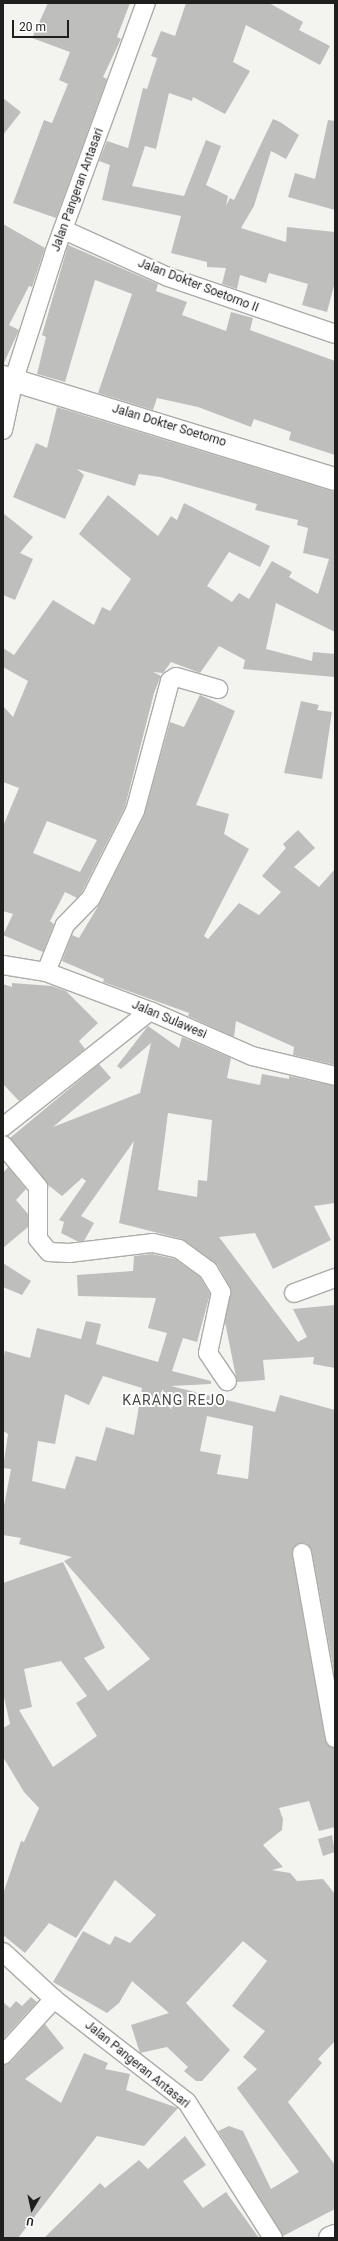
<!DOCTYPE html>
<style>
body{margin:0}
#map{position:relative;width:338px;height:2241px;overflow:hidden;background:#f3f4f0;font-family:Roboto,sans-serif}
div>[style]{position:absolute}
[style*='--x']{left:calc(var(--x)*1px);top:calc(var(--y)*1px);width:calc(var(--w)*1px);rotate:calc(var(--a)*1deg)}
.building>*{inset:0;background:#bebfbc}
.roads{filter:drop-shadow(1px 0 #abaca9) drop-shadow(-1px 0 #abaca9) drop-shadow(0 1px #abaca9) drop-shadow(0 -1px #abaca9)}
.minor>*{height:18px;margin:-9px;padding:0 9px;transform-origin:9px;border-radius:9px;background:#fff}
.tertiary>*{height:22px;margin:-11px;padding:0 11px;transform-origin:11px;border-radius:11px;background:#fff}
.trunk>*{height:22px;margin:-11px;padding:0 11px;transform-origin:11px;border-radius:11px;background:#fff}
span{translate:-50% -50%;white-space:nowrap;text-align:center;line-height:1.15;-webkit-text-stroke:4px #fff;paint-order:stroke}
.street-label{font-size:12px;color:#1f1f1e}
.quarter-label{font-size:14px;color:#494a47;letter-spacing:1px}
.frame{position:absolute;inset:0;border:4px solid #1f1f1e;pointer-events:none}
.north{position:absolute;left:12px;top:2189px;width:40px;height:40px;-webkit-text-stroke:3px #fff;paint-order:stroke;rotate:189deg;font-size:11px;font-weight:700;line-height:16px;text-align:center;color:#1f1f1e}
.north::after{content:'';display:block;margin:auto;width:14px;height:18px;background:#1f1f1e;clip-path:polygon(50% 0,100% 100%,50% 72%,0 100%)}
.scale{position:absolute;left:12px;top:20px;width:57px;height:18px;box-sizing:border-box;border:2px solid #1f1f1e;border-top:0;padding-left:5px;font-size:12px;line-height:14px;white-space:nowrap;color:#1f1f1e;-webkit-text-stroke:3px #fff;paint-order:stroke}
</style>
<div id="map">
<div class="building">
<div style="clip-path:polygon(48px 3px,130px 3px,117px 37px,121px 39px,103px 77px,107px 79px,56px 218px,13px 203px,44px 120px,52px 123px,68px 84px,59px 80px,70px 52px,32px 38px)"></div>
<div style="clip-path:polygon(186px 3px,269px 3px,303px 22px,299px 30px,330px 46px,320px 65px,246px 25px,233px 62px,250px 71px,225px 114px,193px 97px,192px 101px,169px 93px,156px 149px,145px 146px,132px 186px,184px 196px,206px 140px,221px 146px,206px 185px,228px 196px,226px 206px,230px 198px,234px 200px,273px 119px,280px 122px,299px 135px,286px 159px,271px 151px,254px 206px,241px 228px,286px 242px,287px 227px,335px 232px,335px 282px,327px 312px,302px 305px,308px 284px,269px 273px,266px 283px,240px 275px,237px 289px,222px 284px,226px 268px,207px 267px,207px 262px,171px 253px,181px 216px,102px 200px,110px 165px,99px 161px,107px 141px,128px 148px,143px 88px,147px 89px,157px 58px,151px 56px,161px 31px,175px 36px)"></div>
<div style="clip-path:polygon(3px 98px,21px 112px,3px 135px)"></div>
<div style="clip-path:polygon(328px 120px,335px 121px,335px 210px,288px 197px,295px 173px,315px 179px)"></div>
<div style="clip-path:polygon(3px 224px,45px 248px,32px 287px,29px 286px,9px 325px,19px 330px,3px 365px)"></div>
<div style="clip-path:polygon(68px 245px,158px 284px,156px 291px,187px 302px,182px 315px,226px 331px,231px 312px,253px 318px,250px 330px,335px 361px,335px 455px,289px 440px,291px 432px,254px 419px,251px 427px,198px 407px,157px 398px,153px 410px,98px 393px,132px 294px,95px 280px,65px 382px,37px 374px,46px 337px,42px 335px)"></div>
<div style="clip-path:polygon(evenodd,57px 407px,335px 492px,335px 632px,276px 603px,266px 649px,312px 661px,313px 652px,335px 654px,335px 677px,243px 669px,245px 660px,219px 646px,200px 673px,171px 662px,163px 673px,153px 672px,161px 676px,154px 693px,125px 807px,82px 892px,77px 898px,65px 892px,50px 921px,54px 924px,43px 952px,3px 935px,13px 914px,3px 911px,3px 826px,19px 788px,3px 782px,3px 706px,13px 717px,28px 681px,3px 667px,3px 648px,14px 655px,53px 600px,94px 625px,102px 607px,110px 611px,131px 579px,79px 534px,108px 495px,158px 536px,171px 516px,177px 520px,184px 503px,270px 546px,260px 567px,229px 552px,207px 586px,232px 602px,239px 593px,249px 599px,272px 561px,292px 572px,289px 577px,318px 594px,329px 559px,303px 553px,308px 528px,297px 525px,298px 520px,255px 510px,257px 504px,160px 477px,139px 474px,135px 486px,77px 469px,84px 475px,65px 519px,13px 497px,36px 443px,47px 448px,57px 407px,47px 821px,97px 840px,80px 872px,33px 853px,47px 821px)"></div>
<div style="clip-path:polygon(3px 513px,33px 537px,20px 553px,33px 559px,15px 600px,3px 595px)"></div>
<div style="clip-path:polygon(200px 695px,235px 711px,196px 805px,229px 814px,224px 834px,249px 849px,204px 936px,208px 939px,239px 903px,259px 915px,281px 892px,262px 876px,286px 848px,283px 844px,298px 830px,315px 848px,294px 867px,319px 887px,335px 869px,335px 1065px,293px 1055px,294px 1047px,236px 1021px,234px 1037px,188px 1016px,189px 1013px,103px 982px,104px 979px,62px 961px,72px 935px,79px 938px,100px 903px,144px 816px,170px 722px,184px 727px)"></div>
<div style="clip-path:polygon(301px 701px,319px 705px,317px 710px,332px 712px,322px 779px,284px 773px)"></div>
<div style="clip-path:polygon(12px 983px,52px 986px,66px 991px,98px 1023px,79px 1041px,85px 1049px,19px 1101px,3px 1084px,3px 984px,12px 987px)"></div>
<div style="clip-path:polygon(evenodd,148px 1026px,179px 1048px,182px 1037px,231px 1058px,227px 1078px,260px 1085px,262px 1074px,289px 1079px,289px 1076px,335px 1086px,335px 1203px,314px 1206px,331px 1240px,273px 1269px,255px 1233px,219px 1237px,298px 1342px,307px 1337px,293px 1309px,335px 1305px,335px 1368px,313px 1364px,314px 1357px,263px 1360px,265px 1380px,237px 1382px,225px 1322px,230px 1287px,217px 1264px,182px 1239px,119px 1223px,134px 1141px,81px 1216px,94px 1223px,84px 1241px,77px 1241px,61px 1233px,64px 1222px,59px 1220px,86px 1181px,82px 1178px,62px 1196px,48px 1185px,10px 1138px,99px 1064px,111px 1078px,53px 1127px,140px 1093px,151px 1043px,121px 1069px,117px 1066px,148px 1026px,168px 1113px,212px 1120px,207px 1181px,198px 1180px,197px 1197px,158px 1190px,168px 1113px)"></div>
<div style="clip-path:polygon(8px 1167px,26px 1189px,16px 1200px,28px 1214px,28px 1227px,3px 1248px,3px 1173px)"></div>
<div style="clip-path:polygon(evenodd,152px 1254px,175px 1259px,200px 1277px,210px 1294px,197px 1342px,183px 1338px,172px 1371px,211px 1381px,211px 1384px,171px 1386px,275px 1412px,280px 1395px,335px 1410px,335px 1678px,312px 1551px,306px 1543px,300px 1543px,292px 1554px,325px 1740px,335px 1748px,335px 1827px,319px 1831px,309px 1801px,279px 1808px,283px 1819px,282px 1830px,263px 1845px,283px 1867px,272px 1870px,290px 1873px,297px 1881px,323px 1879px,335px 1894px,335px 2041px,318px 2059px,322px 2063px,288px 2102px,335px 2165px,335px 2209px,283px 2236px,218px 2131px,229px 2126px,243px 2131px,271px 2189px,299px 2172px,237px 2088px,257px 2069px,243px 2057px,265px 2031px,232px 2006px,267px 1961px,243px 1941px,186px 2003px,230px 2050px,202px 2081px,196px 2081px,184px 2071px,188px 2067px,167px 2047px,140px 2053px,131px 2025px,169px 2013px,132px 1981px,119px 2003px,107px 2013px,53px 1982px,83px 1931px,110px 1945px,115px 1936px,130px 1943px,156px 1915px,115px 1880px,76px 1938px,49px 1923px,25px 1953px,3px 1935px,3px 1894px,21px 1841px,24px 1842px,39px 1808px,24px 1792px,3px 1757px,3px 1728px,10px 1724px,3px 1693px,3px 1583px,63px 1562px,105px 1648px,84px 1658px,108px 1691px,150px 1659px,64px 1561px,72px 1557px,19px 1544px,21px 1538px,3px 1535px,3px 1511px,11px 1469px,3px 1468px,8px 1434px,3px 1431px,3px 1360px,5px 1351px,30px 1358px,37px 1328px,81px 1339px,86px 1321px,101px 1324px,96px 1344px,158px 1362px,167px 1333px,148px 1328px,156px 1298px,78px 1296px,77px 1275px,133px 1271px,134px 1256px,152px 1254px,103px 1376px,142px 1388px,134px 1435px,106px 1427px,96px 1461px,76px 1456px,65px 1489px,32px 1481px,38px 1441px,55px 1444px,65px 1394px,89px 1405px,103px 1376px,152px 1254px,207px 1416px,253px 1426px,248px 1479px,217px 1474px,221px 1455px,200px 1451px,207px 1416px,152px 1254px,61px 1661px,87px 1696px,76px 1703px,97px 1736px,53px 1767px,19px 1710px,32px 1707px,24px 1669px,61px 1661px)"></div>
<div style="clip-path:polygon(3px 1263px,31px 1281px,22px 1295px,3px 1287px)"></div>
<div style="clip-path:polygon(332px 1835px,335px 1852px,323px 1856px,318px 1839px)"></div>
<div style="clip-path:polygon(31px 1997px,37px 2002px,3px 2039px,3px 2002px,10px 2008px,16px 2001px,22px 2006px)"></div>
<div style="clip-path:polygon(45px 2024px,64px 2048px,25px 2079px,61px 2103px,84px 2053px,108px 2063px,105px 2069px,130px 2074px,126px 2090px,178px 2108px,144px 2146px,97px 2136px,18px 2238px,3px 2238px,3px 2065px,11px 2062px)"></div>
<div style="clip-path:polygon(185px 2136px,206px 2165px,183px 2181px,203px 2208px,226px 2192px,259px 2238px,44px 2238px,100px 2183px,105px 2188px,139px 2160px,148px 2169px)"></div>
</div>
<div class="roads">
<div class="minor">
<div style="--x:64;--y:230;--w:114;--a:24.3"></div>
<div style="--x:168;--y:277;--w:176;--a:18.8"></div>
<div style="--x:3;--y:430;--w:52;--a:-77.8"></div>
<div style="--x:14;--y:379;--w:134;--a:-72.2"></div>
<div style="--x:55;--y:251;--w:264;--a:-69.9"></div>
<div style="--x:3;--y:965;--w:44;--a:9.2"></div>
<div style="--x:46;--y:972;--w:111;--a:20.6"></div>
<div style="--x:150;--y:1011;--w:111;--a:23.8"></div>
<div style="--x:252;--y:1056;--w:85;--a:13.5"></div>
<div style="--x:46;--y:972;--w:51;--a:-68"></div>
<div style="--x:65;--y:925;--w:37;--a:-46"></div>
<div style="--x:91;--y:898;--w:97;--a:-63.2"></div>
<div style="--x:135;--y:811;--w:135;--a:-74.9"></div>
<div style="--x:170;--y:681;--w:7;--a:-34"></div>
<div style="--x:176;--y:677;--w:44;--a:15.9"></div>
<div style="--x:3;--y:1127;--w:187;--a:-38.3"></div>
<div style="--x:3;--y:1145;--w:55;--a:50.2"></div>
<div style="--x:38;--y:1187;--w:52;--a:90"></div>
<div style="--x:38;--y:1239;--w:17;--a:50"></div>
<div style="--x:49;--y:1252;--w:20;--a:3"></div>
<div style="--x:69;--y:1253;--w:85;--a:-6.8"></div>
<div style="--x:153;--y:1243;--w:27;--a:13"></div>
<div style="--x:179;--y:1249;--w:36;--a:36"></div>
<div style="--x:208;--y:1270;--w:26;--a:59"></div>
<div style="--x:221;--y:1292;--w:62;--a:102"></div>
<div style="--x:208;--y:1353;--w:34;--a:56"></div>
<div style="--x:294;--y:1293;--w:44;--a:-20.1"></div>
<div style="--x:302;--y:1553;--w:188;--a:79.9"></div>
<div style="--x:3;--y:1952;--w:69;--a:42.7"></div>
<div style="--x:54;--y:1999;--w:168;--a:37.8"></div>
<div style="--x:187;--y:2102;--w:161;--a:57.7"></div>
<div style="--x:3;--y:2055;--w:76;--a:-47.7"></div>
</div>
<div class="tertiary">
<div style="--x:3;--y:377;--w:347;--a:17.1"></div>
</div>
<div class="trunk">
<div style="--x:330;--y:2238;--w:5;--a:-22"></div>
</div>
</div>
<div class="street-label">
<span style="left:78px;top:190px;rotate:-70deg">Jalan Pangeran Antasari</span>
<span style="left:198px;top:286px;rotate:21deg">Jalan Dokter Soetomo II</span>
<span style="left:169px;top:426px;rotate:17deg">Jalan Dokter Soetomo</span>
<span style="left:169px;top:1020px;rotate:23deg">Jalan Sulawesi</span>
<span style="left:137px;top:2065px;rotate:39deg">Jalan Pangeran Antasari</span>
</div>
<div class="quarter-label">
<span style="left:174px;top:1400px">KARANG REJO</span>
</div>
<div class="frame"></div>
<div class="north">U</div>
<div class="scale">20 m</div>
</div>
